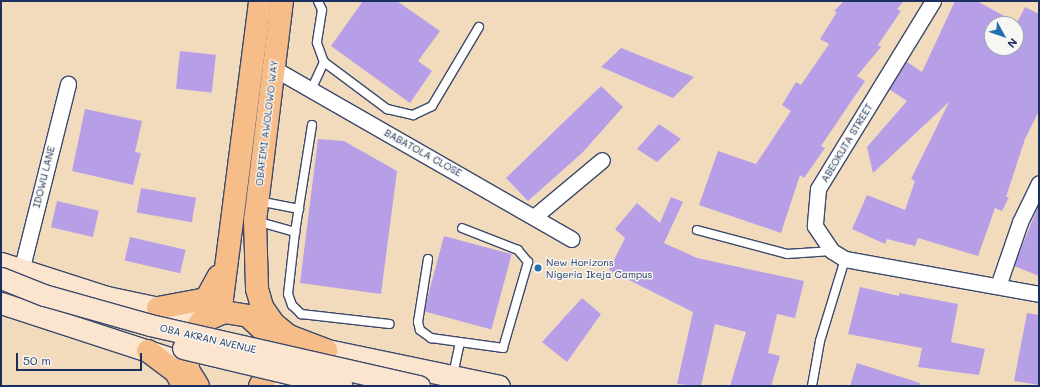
<!DOCTYPE html>
<style>
body{margin:0}
#map{position:relative;width:1040px;height:387px;overflow:hidden;background:#f2dbbc;font-family:Mali,sans-serif}
div>[style]{position:absolute}
[style*='--x']{left:calc(var(--x)*1px);top:calc(var(--y)*1px);width:calc(var(--w)*1px);rotate:calc(var(--a)*1deg)}
.building>*{inset:0;background:#b79fe7;transform-origin:0 0}
.roads{filter:drop-shadow(1px 0 #3b496c) drop-shadow(-1px 0 #3b496c) drop-shadow(0 1px #3b496c) drop-shadow(0 -1px #3b496c)}
.service>*{height:8px;margin:-4px;padding:0 4px;transform-origin:4px;border-radius:4px;background:#fff}
.minor>*{height:15px;margin:-7.5px;padding:0 7.5px;transform-origin:7.5px;border-radius:7.5px;background:#fff}
.secondary>*{height:21px;margin:-10.5px;padding:0 10.5px;transform-origin:10.5px;border-radius:10.5px;background:#fce5cf}
.primary>*{height:22px;margin:-11px;padding:0 11px;transform-origin:11px;border-radius:11px;background:#f7bd88}
.bridges{filter:drop-shadow(1px 0 #3b496c) drop-shadow(-1px 0 #3b496c) drop-shadow(0 1px #3b496c) drop-shadow(0 -1px #3b496c)}
.secondary-bridge>*{height:21px;margin:-10.5px;padding:0 10.5px;transform-origin:10.5px;border-radius:10.5px;background:#fce5cf}
.dots>*{width:11px;height:11px;translate:-50% -50%;box-sizing:border-box;border:2px solid #f6f6f2;border-radius:50%}
span{translate:-50% -50%;white-space:nowrap;text-align:center;line-height:1.15;-webkit-text-stroke:3px #f6f6f2;paint-order:stroke}
.street-label{font-size:10px;color:#1b2f5e}
.poi-label{font-size:10px;color:#1b2f5e}
.left{translate:0 -50%;text-align:left}
.frame{position:absolute;inset:0;border:2px solid #1b2f5e;pointer-events:none}
.north{position:absolute;left:984px;top:16px;width:40px;height:40px;box-sizing:border-box;background:#f6f6f2;border:1px solid #9ea6b7;border-radius:50%;rotate:130deg;font-size:11px;font-weight:700;line-height:16px;text-align:center;color:#1b2f5e}
.north::after{content:'';display:block;margin:auto;width:14px;height:18px;background:#1f6fb2;clip-path:polygon(50% 0,100% 100%,50% 72%,0 100%)}
.scale{position:absolute;left:16px;top:353px;width:126px;height:18px;box-sizing:border-box;border:2px solid #1b2f5e;border-top:0;padding-left:5px;font-size:12px;line-height:14px;white-space:nowrap;color:#1b2f5e;-webkit-text-stroke:3px #f6f6f2;paint-order:stroke}
</style>
<div id="map">
<div class="building">
<div style="clip-path:polygon(363px 1px,397px 1px,440px 31px,418px 61px,432px 71px,410px 103px,331px 46px)"></div>
<div style="clip-path:polygon(844px 1px,904px 1px,897px 9px,901px 11px,878px 45px,881px 47px,857px 76px,865px 81px,821px 146px,825px 148px,804px 178px,800px 175px,781px 233px,699px 205px,718px 151px,756px 164px,791px 111px,782px 105px,796px 82px,801px 85px,829px 44px,820px 39px,837px 12px,834px 11px)"></div>
<div style="clip-path:polygon(evenodd,955px 1px,977px 1px,1017px 23px,1025px 7px,1039px 14px,1039px 111px,1025px 139px,1006px 197px,1009px 197px,1002px 211px,995px 208px,978px 256px,918px 238px,915px 246px,887px 239px,885px 244px,852px 229px,867px 195px,905px 210px,915px 181px,911px 179px,949px 102px,873px 173px,867px 147px,907px 101px,889px 89px,907px 62px,922px 72px,955px 1px,992px 24px,1016px 24px,1016px 48px,992px 48px,992px 24px)"></div>
<div style="clip-path:polygon(621px 48px,694px 77px,673px 98px,601px 67px)"></div>
<div style="left:180px;top:51px;width:36px;height:38px;rotate:6deg"></div>
<div style="clip-path:polygon(601px 86px,623px 107px,582px 153px,528px 201px,506px 178px)"></div>
<div style="clip-path:polygon(85px 109px,142px 121px,135px 152px,141px 153px,133px 185px,72px 171px)"></div>
<div style="clip-path:polygon(659px 124px,681px 139px,657px 162px,637px 149px)"></div>
<div style="clip-path:polygon(318px 139px,344px 141px,397px 171px,381px 294px,300px 283px)"></div>
<div style="left:141px;top:188px;width:56px;height:25px;rotate:10deg"></div>
<div style="clip-path:polygon(671px 197px,683px 202px,664px 243px,697px 258px,804px 281px,795px 318px,777px 314px,768px 353px,780px 356px,771px 386px,730px 386px,746px 332px,715px 324px,701px 386px,677px 384px,693px 312px,609px 270px,625px 238px,615px 229px,637px 203px,660px 223px)"></div>
<div style="left:57px;top:201px;width:43px;height:27px;rotate:13deg"></div>
<div style="clip-path:polygon(1039px 204px,1039px 276px,1014px 266px)"></div>
<div style="left:444px;top:236px;width:70px;height:78px;rotate:15deg"></div>
<div style="left:130px;top:237px;width:57px;height:24px;rotate:13deg"></div>
<div style="clip-path:polygon(860px 287px,899px 296px,899px 293px,958px 304px,951px 342px,985px 349px,979px 375px,918px 367px,922px 348px,848px 334px)"></div>
<div style="clip-path:polygon(582px 298px,601px 314px,567px 362px,542px 342px)"></div>
<div style="clip-path:polygon(1027px 313px,1039px 315px,1039px 385px,1014px 381px)"></div>
<div style="clip-path:polygon(857px 363px,920px 383px,919px 386px,850px 386px)"></div>
</div>
<div class="roads">
<div class="service">
<div style="--x:318;--y:1;--w:10;--a:66"></div>
<div style="--x:322;--y:10;--w:33;--a:99"></div>
<div style="--x:317;--y:43;--w:20;--a:70"></div>
<div style="--x:324;--y:62;--w:79;--a:36.7"></div>
<div style="--x:387;--y:109;--w:27;--a:13"></div>
<div style="--x:413;--y:115;--w:21;--a:-25"></div>
<div style="--x:432;--y:106;--w:92;--a:-59.3"></div>
<div style="--x:311;--y:90;--w:31;--a:-65"></div>
<div style="--x:312;--y:125;--w:108;--a:99"></div>
<div style="--x:295;--y:232;--w:62;--a:96.4"></div>
<div style="--x:288;--y:294;--w:12;--a:70"></div>
<div style="--x:292;--y:305;--w:13;--a:45"></div>
<div style="--x:301;--y:314;--w:89;--a:6.5"></div>
<div style="--x:258;--y:201;--w:42;--a:11"></div>
<div style="--x:256;--y:221;--w:41;--a:15.8"></div>
<div style="--x:697;--y:230;--w:93;--a:14.9"></div>
<div style="--x:787;--y:254;--w:45;--a:-3.8"></div>
<div style="--x:428;--y:259;--w:64;--a:99"></div>
<div style="--x:418;--y:322;--w:8;--a:76"></div>
<div style="--x:420;--y:330;--w:14;--a:36"></div>
<div style="--x:431;--y:338;--w:73;--a:7.9"></div>
<div style="--x:503;--y:348;--w:90;--a:-73.8"></div>
<div style="--x:528;--y:262;--w:16;--a:-130"></div>
<div style="--x:518;--y:250;--w:60;--a:-158.6"></div>
<div style="--x:453;--y:375;--w:33;--a:-78"></div>
<div style="--x:812;--y:386;--w:46;--a:-79.9"></div>
<div style="--x:820;--y:341;--w:86;--a:-73"></div>
</div>
<div class="minor">
<div style="--x:933;--y:1;--w:220;--a:121.5"></div>
<div style="--x:818;--y:189;--w:37;--a:95"></div>
<div style="--x:815;--y:226;--w:30;--a:56"></div>
<div style="--x:832;--y:251;--w:15;--a:32"></div>
<div style="--x:845;--y:259;--w:197;--a:10.2"></div>
<div style="--x:273;--y:68;--w:344;--a:29.8"></div>
<div style="--x:535;--y:216;--w:87;--a:-39.9"></div>
<div style="--x:21;--y:271;--w:193;--a:-75.9"></div>
<div style="--x:998;--y:286;--w:68;--a:-71"></div>
<div style="--x:1020;--y:222;--w:43;--a:-64"></div>
</div>
<div class="secondary">
<div style="--x:1;--y:263;--w:111;--a:17.8"></div>
<div style="--x:107;--y:297;--w:77;--a:12"></div>
<div style="--x:182;--y:313;--w:30;--a:6"></div>
<div style="--x:1;--y:303;--w:174;--a:18.1"></div>
<div style="--x:308;--y:346;--w:195;--a:11.8"></div>
<div style="--x:262;--y:384;--w:16;--a:7"></div>
</div>
<div class="primary">
<div style="--x:282;--y:1;--w:221;--a:97"></div>
<div style="--x:255;--y:220;--w:69;--a:88.3"></div>
<div style="--x:257;--y:289;--w:19;--a:74"></div>
<div style="--x:262;--y:307;--w:21;--a:55"></div>
<div style="--x:274;--y:324;--w:19;--a:39"></div>
<div style="--x:289;--y:336;--w:40;--a:21"></div>
<div style="--x:158;--y:308;--w:49;--a:-10.6"></div>
<div style="--x:206;--y:299;--w:26;--a:-61"></div>
<div style="--x:212;--y:316;--w:20;--a:-60"></div>
<div style="--x:222;--y:299;--w:300;--a:-82.7"></div>
<div style="--x:148;--y:351;--w:35;--a:37"></div>
<div style="--x:176;--y:372;--w:16;--a:63"></div>
<div style="--x:198;--y:386;--w:19;--a:-122"></div>
<div style="--x:188;--y:370;--w:26;--a:-92"></div>
<div style="--x:187;--y:344;--w:26;--a:-58"></div>
<div style="--x:201;--y:322;--w:25;--a:-23"></div>
<div style="--x:224;--y:312;--w:24;--a:9"></div>
<div style="--x:248;--y:316;--w:25;--a:43"></div>
<div style="--x:266;--y:333;--w:25;--a:74"></div>
<div style="--x:273;--y:357;--w:13;--a:103"></div>
<div style="--x:270;--y:370;--w:19;--a:122"></div>
</div>
</div>
<div class="bridges">
<div class="secondary-bridge">
<div style="--x:1;--y:278;--w:46;--a:21.6"></div>
<div style="--x:44;--y:295;--w:110;--a:15.8"></div>
<div style="--x:150;--y:325;--w:276;--a:12.8"></div>
<div style="--x:183;--y:348;--w:163;--a:13.4"></div>
</div>
</div>
<div class="dots">
<div style="left:538px;top:268px;background:#1f6fb2"></div>
</div>
<div class="street-label">
<span style="left:267px;top:123px;rotate:-83deg">OBAFEMI AWOLOWO WAY</span>
<span style="left:847px;top:143px;rotate:-59deg">ABEOKUTA STREET</span>
<span style="left:423px;top:153px;rotate:29deg">BABATOLA CLOSE</span>
<span style="left:44px;top:177px;rotate:-76deg">IDOWU LANE</span>
<span style="left:208px;top:339px;rotate:13deg">OBA AKRAN AVENUE</span>
</div>
<div class="poi-label">
<span class="left" style="left:546px;top:268px">New Horizons<br>Nigeria Ikeja Campus</span>
</div>
<div class="frame"></div>
<div class="north">N</div>
<div class="scale">50 m</div>
</div>
